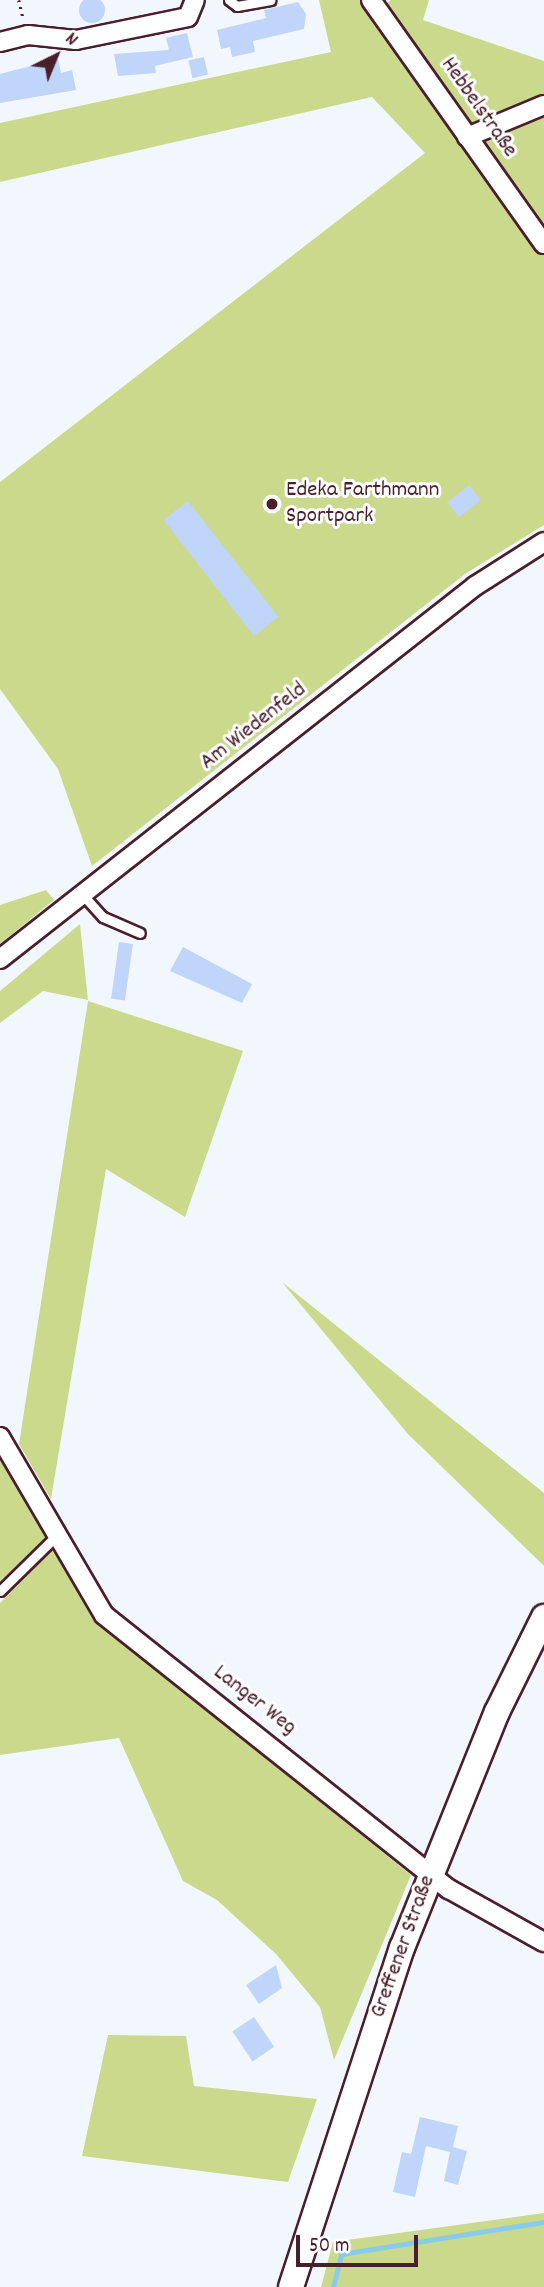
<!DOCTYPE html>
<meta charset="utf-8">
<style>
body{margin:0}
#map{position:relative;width:544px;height:2287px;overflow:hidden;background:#f2f7fe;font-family:Dekko,sans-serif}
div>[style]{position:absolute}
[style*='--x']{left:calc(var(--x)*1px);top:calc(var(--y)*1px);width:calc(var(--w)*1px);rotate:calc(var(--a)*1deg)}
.green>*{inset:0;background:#cbd98d}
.stream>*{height:5px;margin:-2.5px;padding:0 2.5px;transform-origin:2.5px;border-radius:2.5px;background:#88cce9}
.building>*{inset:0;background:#bfd5f9;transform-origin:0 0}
.round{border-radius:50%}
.path>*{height:2.5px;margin-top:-1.25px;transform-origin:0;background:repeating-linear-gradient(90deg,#4a1f2b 0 2px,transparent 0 7px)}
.roads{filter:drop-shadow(2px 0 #4a1f2b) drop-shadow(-2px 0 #4a1f2b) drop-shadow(0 2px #4a1f2b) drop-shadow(0 -2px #4a1f2b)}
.service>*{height:9px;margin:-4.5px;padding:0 4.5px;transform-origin:4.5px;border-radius:4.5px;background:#fff}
.minor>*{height:18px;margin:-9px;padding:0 9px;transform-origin:9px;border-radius:9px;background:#fff}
.secondary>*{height:24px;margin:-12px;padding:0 12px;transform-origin:12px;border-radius:12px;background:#fff}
.dots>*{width:19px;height:19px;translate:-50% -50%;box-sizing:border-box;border:4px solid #fff;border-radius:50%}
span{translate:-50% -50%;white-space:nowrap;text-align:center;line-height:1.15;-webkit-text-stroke:6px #fff;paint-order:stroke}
.street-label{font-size:23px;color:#4a1f2b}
.poi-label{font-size:23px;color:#4a1f2b}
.left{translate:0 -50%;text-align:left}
.north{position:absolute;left:21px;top:21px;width:70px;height:70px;-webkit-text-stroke:5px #fff;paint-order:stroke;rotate:43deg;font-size:19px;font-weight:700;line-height:28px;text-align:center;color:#4a1f2b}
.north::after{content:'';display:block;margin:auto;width:24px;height:32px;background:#4a1f2b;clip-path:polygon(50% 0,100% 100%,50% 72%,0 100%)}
.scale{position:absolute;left:296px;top:2235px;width:122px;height:32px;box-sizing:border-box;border:4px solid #4a1f2b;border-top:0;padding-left:9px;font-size:21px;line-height:24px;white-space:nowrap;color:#4a1f2b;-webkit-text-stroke:5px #fff;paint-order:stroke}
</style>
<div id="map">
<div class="green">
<div style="clip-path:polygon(319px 0,362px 0,373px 15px,391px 0,429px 0,423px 20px,544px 61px,544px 525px,465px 574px,92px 866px,58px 769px,0 689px,0 482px,425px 153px,372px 97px,0 182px,0 123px,331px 52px)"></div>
<div style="clip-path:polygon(46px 890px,54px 900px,0 944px,0 905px)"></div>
<div style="clip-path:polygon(80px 924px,88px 1000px,43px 991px,0 1023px,0 991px)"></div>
<div style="clip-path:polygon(88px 1001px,243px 1051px,185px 1217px,106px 1169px,51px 1499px,19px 1444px)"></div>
<div style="clip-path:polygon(282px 1282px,544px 1493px,544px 1566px,407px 1433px)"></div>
<div style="clip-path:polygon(0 1455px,47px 1536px,0 1581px)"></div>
<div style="clip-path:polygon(54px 1549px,104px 1628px,411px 1875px,334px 2060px,320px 2007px,276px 1954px,217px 1900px,183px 1881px,119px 1738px,0 1755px,0 1603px)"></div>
<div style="clip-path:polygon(108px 2035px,186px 2036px,194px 2086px,317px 2099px,288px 2182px,82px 2156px)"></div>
<div style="clip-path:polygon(544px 2213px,544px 2287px,321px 2287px,333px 2242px)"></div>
</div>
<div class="stream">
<div style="--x:333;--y:2287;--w:34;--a:-76"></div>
<div style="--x:341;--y:2254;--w:206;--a:-9"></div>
</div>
<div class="building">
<div class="round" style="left:79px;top:-3px;width:26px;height:26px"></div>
<div style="clip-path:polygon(298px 2px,306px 14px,304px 29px,253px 41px,255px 52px,232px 57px,230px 47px,221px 49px,217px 30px,266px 18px,264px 10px)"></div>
<div style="clip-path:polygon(187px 33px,193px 57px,155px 66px,156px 73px,118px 76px,114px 54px,169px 50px,166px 38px)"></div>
<div style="left:204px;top:57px;width:18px;height:16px;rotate:77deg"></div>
<div style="clip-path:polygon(58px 59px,61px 73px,72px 70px,76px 90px,0 103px,0 74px)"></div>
<div style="left:469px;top:485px;width:19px;height:28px;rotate:51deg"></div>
<div style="left:188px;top:501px;width:147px;height:31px;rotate:52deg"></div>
<div style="left:119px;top:942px;width:14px;height:57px;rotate:8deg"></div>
<div style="clip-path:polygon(183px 947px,252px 984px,242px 1003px,170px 971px)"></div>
<div style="clip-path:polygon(276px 1965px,282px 1988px,259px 2004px,246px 1985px)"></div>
<div style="left:254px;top:2017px;width:36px;height:26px;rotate:56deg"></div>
<div style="clip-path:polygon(420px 2117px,458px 2126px,453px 2147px,467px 2151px,458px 2185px,444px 2181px,450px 2152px,426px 2146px,415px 2197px,393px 2192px,402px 2152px,411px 2154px)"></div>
</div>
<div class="path">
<div style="--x:19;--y:0;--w:17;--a:77"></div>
</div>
<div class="roads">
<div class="service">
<div style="--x:229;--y:0;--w:10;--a:37"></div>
<div style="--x:237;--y:6;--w:34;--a:-10"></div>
<div style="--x:82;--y:894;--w:31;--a:48"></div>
<div style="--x:103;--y:917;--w:40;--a:23.4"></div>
<div style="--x:0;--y:1591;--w:80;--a:-44.5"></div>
</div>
<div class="minor">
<div style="--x:371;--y:0;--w:299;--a:54.7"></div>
<div style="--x:0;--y:42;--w:29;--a:-14"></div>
<div style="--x:28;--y:35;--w:48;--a:5.9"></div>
<div style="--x:76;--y:40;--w:114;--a:-11.6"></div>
<div style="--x:188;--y:17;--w:18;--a:-68"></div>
<div style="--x:467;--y:137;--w:83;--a:-22.6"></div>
<div style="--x:0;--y:959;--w:604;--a:-38.14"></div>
<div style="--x:475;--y:586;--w:82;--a:-32.5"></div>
<div style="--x:0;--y:1437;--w:206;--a:59.7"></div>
<div style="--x:104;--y:1615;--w:441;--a:38.5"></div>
<div style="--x:449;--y:1889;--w:109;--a:29.2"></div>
</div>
<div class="secondary">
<div style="--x:291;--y:2287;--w:357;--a:-71.9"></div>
<div style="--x:402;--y:1948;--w:254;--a:-68.1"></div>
<div style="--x:497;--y:1712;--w:106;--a:-63.7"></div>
</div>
</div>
<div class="dots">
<div style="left:272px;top:504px;background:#4a1f2b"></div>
</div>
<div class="street-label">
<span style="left:478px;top:108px;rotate:55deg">Hebbelstraße</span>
<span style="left:254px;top:727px;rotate:-38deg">Am Wiedenfeld</span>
<span style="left:254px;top:1701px;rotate:38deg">Langer Weg</span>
<span style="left:404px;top:1947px;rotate:-70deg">Greffener Straße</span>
</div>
<div class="poi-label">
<span class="left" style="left:286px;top:504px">Edeka Farthmann<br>Sportpark</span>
</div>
<div class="north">N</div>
<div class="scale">50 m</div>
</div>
